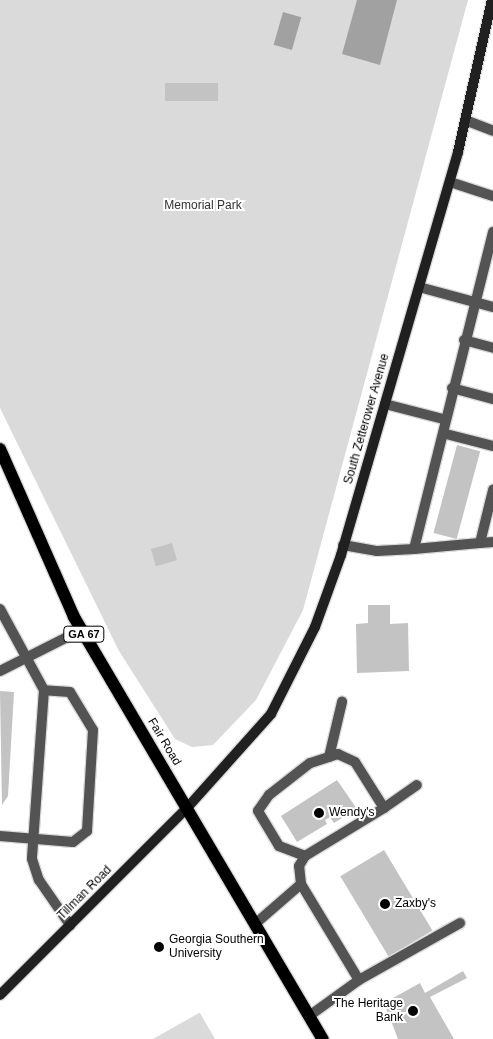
<!DOCTYPE html>
<style>
body{margin:0}
#map{position:relative;width:493px;height:1039px;overflow:hidden;background:#fff;font-family:Arial,sans-serif}
div>[style]{position:absolute}
[style*='--x']{left:calc(var(--x)*1px);top:calc(var(--y)*1px);width:calc(var(--w)*1px);rotate:calc(var(--a)*1deg)}
.green>*{inset:0;background:#dadada}
.water>*{inset:0;background:#a1a1a1;transform-origin:0 0}
.building>*{inset:0;background:#c3c3c3;transform-origin:0 0}
.roads{filter:drop-shadow(1px 0 #dbdbdb) drop-shadow(-1px 0 #dbdbdb) drop-shadow(0 1px #dbdbdb) drop-shadow(0 -1px #dbdbdb)}
.lane>*{height:10px;margin:-5px;padding:0 5px;transform-origin:5px;border-radius:5px;background:#535353}
.secondary>*{height:10px;margin:-5px;padding:0 5px;transform-origin:5px;border-radius:5px;background:#202020}
.primary>*{height:12px;margin:-6px;padding:0 6px;transform-origin:6px;border-radius:6px;background:#000}
.dots>*{width:14px;height:14px;translate:-50% -50%;box-sizing:border-box;border:2px solid #fff;border-radius:50%}
span{translate:-50% -50%;white-space:nowrap;text-align:center;line-height:1.15;-webkit-text-stroke:4px #fff;paint-order:stroke}
.shield-label span{padding:1px 4px;background:#fff;border:1px solid;border-radius:4px;-webkit-text-stroke-width:0}
.shield-label{font-size:11px;color:#000;font-weight:700}
.park-label{font-size:12px;color:#313131}
.street-label{font-size:12px;color:#000}
.poi-label{font-size:12px;color:#000}
.left{translate:0 -50%;text-align:left}
.right{translate:-100% -50%;text-align:right}
</style>
<div id="map">
<div class="green">
<div style="clip-path:polygon(0 0,468px 0,303px 610px,256px 700px,213px 745px,192px 747px,175px 739px,119px 651px,0 408px)"></div>
<div style="clip-path:polygon(200px 1013px,215px 1039px,153px 1039px,199px 1013px)"></div>
</div>
<div class="water">
<div style="clip-path:polygon(357px 0,397px 0,380px 65px,342px 54px)"></div>
<div style="left:283px;top:12px;width:19px;height:34px;rotate:16deg"></div>
</div>
<div class="building">
<div style="left:165px;top:83px;width:53px;height:18px"></div>
<div style="left:457px;top:445px;width:24px;height:91px;rotate:15deg"></div>
<div style="left:172px;top:543px;width:18px;height:22px;rotate:74deg"></div>
<div style="clip-path:polygon(368px 605px,390px 605px,390px 624px,408px 623px,409px 671px,357px 673px,356px 624px,368px 623px)"></div>
<div style="clip-path:polygon(0 691px,14px 692px,8px 796px,2px 805px)"></div>
<div style="clip-path:polygon(337px 780px,357px 809px,334px 823px,330px 817px,325px 820px,327px 824px,297px 842px,281px 816px)"></div>
<div style="left:384px;top:850px;width:94px;height:51px;rotate:59deg"></div>
<div style="clip-path:polygon(463px 971px,467px 978px,430px 997px,454px 1039px,398px 1039px,384px 1003px,420px 983px,425px 993px)"></div>
</div>
<div class="roads">
<div class="lane">
<div style="--x:465;--y:120;--w:30;--a:21"></div>
<div style="--x:450;--y:182;--w:45;--a:18"></div>
<div style="--x:419;--y:287;--w:77;--a:15.1"></div>
<div style="--x:464;--y:340;--w:30;--a:15"></div>
<div style="--x:452;--y:388;--w:42;--a:15"></div>
<div style="--x:385;--y:404;--w:60;--a:14.5"></div>
<div style="--x:446;--y:434;--w:49;--a:14.3"></div>
<div style="--x:480;--y:543;--w:13;--a:-4"></div>
<div style="--x:343;--y:545;--w:35;--a:10"></div>
<div style="--x:377;--y:551;--w:37;--a:-3"></div>
<div style="--x:414;--y:549;--w:327;--a:-76"></div>
<div style="--x:414;--y:549;--w:66;--a:-5.2"></div>
<div style="--x:480;--y:543;--w:55;--a:-76.2"></div>
<div style="--x:0;--y:609;--w:92;--a:61.5"></div>
<div style="--x:44;--y:690;--w:169;--a:94.1"></div>
<div style="--x:32;--y:859;--w:22;--a:72"></div>
<div style="--x:39;--y:880;--w:55;--a:55.4"></div>
<div style="--x:0;--y:671;--w:91;--a:-26.8"></div>
<div style="--x:329;--y:757;--w:57;--a:-76.7"></div>
<div style="--x:384;--y:808;--w:40;--a:-34.9"></div>
<div style="--x:0;--y:836;--w:73;--a:4.7"></div>
<div style="--x:73;--y:842;--w:18;--a:-38"></div>
<div style="--x:87;--y:831;--w:101;--a:-86.6"></div>
<div style="--x:93;--y:730;--w:44;--a:-121.2"></div>
<div style="--x:70;--y:692;--w:26;--a:-176"></div>
<div style="--x:301;--y:884;--w:18;--a:-96"></div>
<div style="--x:299;--y:866;--w:12;--a:-59"></div>
<div style="--x:305;--y:856;--w:92;--a:-31.3"></div>
<div style="--x:384;--y:808;--w:54;--a:-122.2"></div>
<div style="--x:355;--y:762;--w:19;--a:-155"></div>
<div style="--x:338;--y:754;--w:29;--a:162"></div>
<div style="--x:310;--y:763;--w:52;--a:142"></div>
<div style="--x:269;--y:795;--w:19;--a:125"></div>
<div style="--x:258;--y:811;--w:41;--a:59"></div>
<div style="--x:279;--y:846;--w:28;--a:21"></div>
<div style="--x:255;--y:924;--w:61;--a:-41"></div>
<div style="--x:301;--y:884;--w:112;--a:58.9"></div>
<div style="--x:359;--y:980;--w:62;--a:144.2"></div>
<div style="--x:359;--y:980;--w:116;--a:-29.4"></div>
</div>
<div class="secondary">
<div style="--x:0;--y:995;--w:264;--a:-45"></div>
<div style="--x:187;--y:808;--w:126;--a:-48.2"></div>
<div style="--x:271;--y:714;--w:97;--a:-63.2"></div>
<div style="--x:315;--y:627;--w:77;--a:-70.1"></div>
<div style="--x:341;--y:555;--w:420;--a:-73.8"></div>
<div style="--x:458;--y:152;--w:156;--a:-77.4"></div>
</div>
<div class="primary">
<div style="--x:0;--y:449;--w:184;--a:66.2"></div>
<div style="--x:74;--y:617;--w:490;--a:59.5"></div>
</div>
</div>
<div class="dots">
<div style="left:319px;top:813px;background:#000"></div>
<div style="left:385px;top:904px;background:#000"></div>
<div style="left:159px;top:947px;background:#000"></div>
<div style="left:413px;top:1011px;background:#000"></div>
</div>
<div class="shield-label">
<span style="left:84px;top:634px">GA 67</span>
</div>
<div class="park-label">
<span style="left:203px;top:206px">Memorial Park</span>
</div>
<div class="street-label">
<span style="left:367px;top:419px;rotate:-74deg">South Zetterower Avenue</span>
<span style="left:164px;top:742px;rotate:59deg">Fair Road</span>
<span style="left:85px;top:893px;rotate:-45deg">Tillman Road</span>
</div>
<div class="poi-label">
<span class="left" style="left:329px;top:813px">Wendy's</span>
<span class="left" style="left:395px;top:904px">Zaxby's</span>
<span class="left" style="left:169px;top:947px">Georgia Southern<br>University</span>
<span class="right" style="left:403px;top:1011px">The Heritage<br>Bank</span>
</div>
</div>
